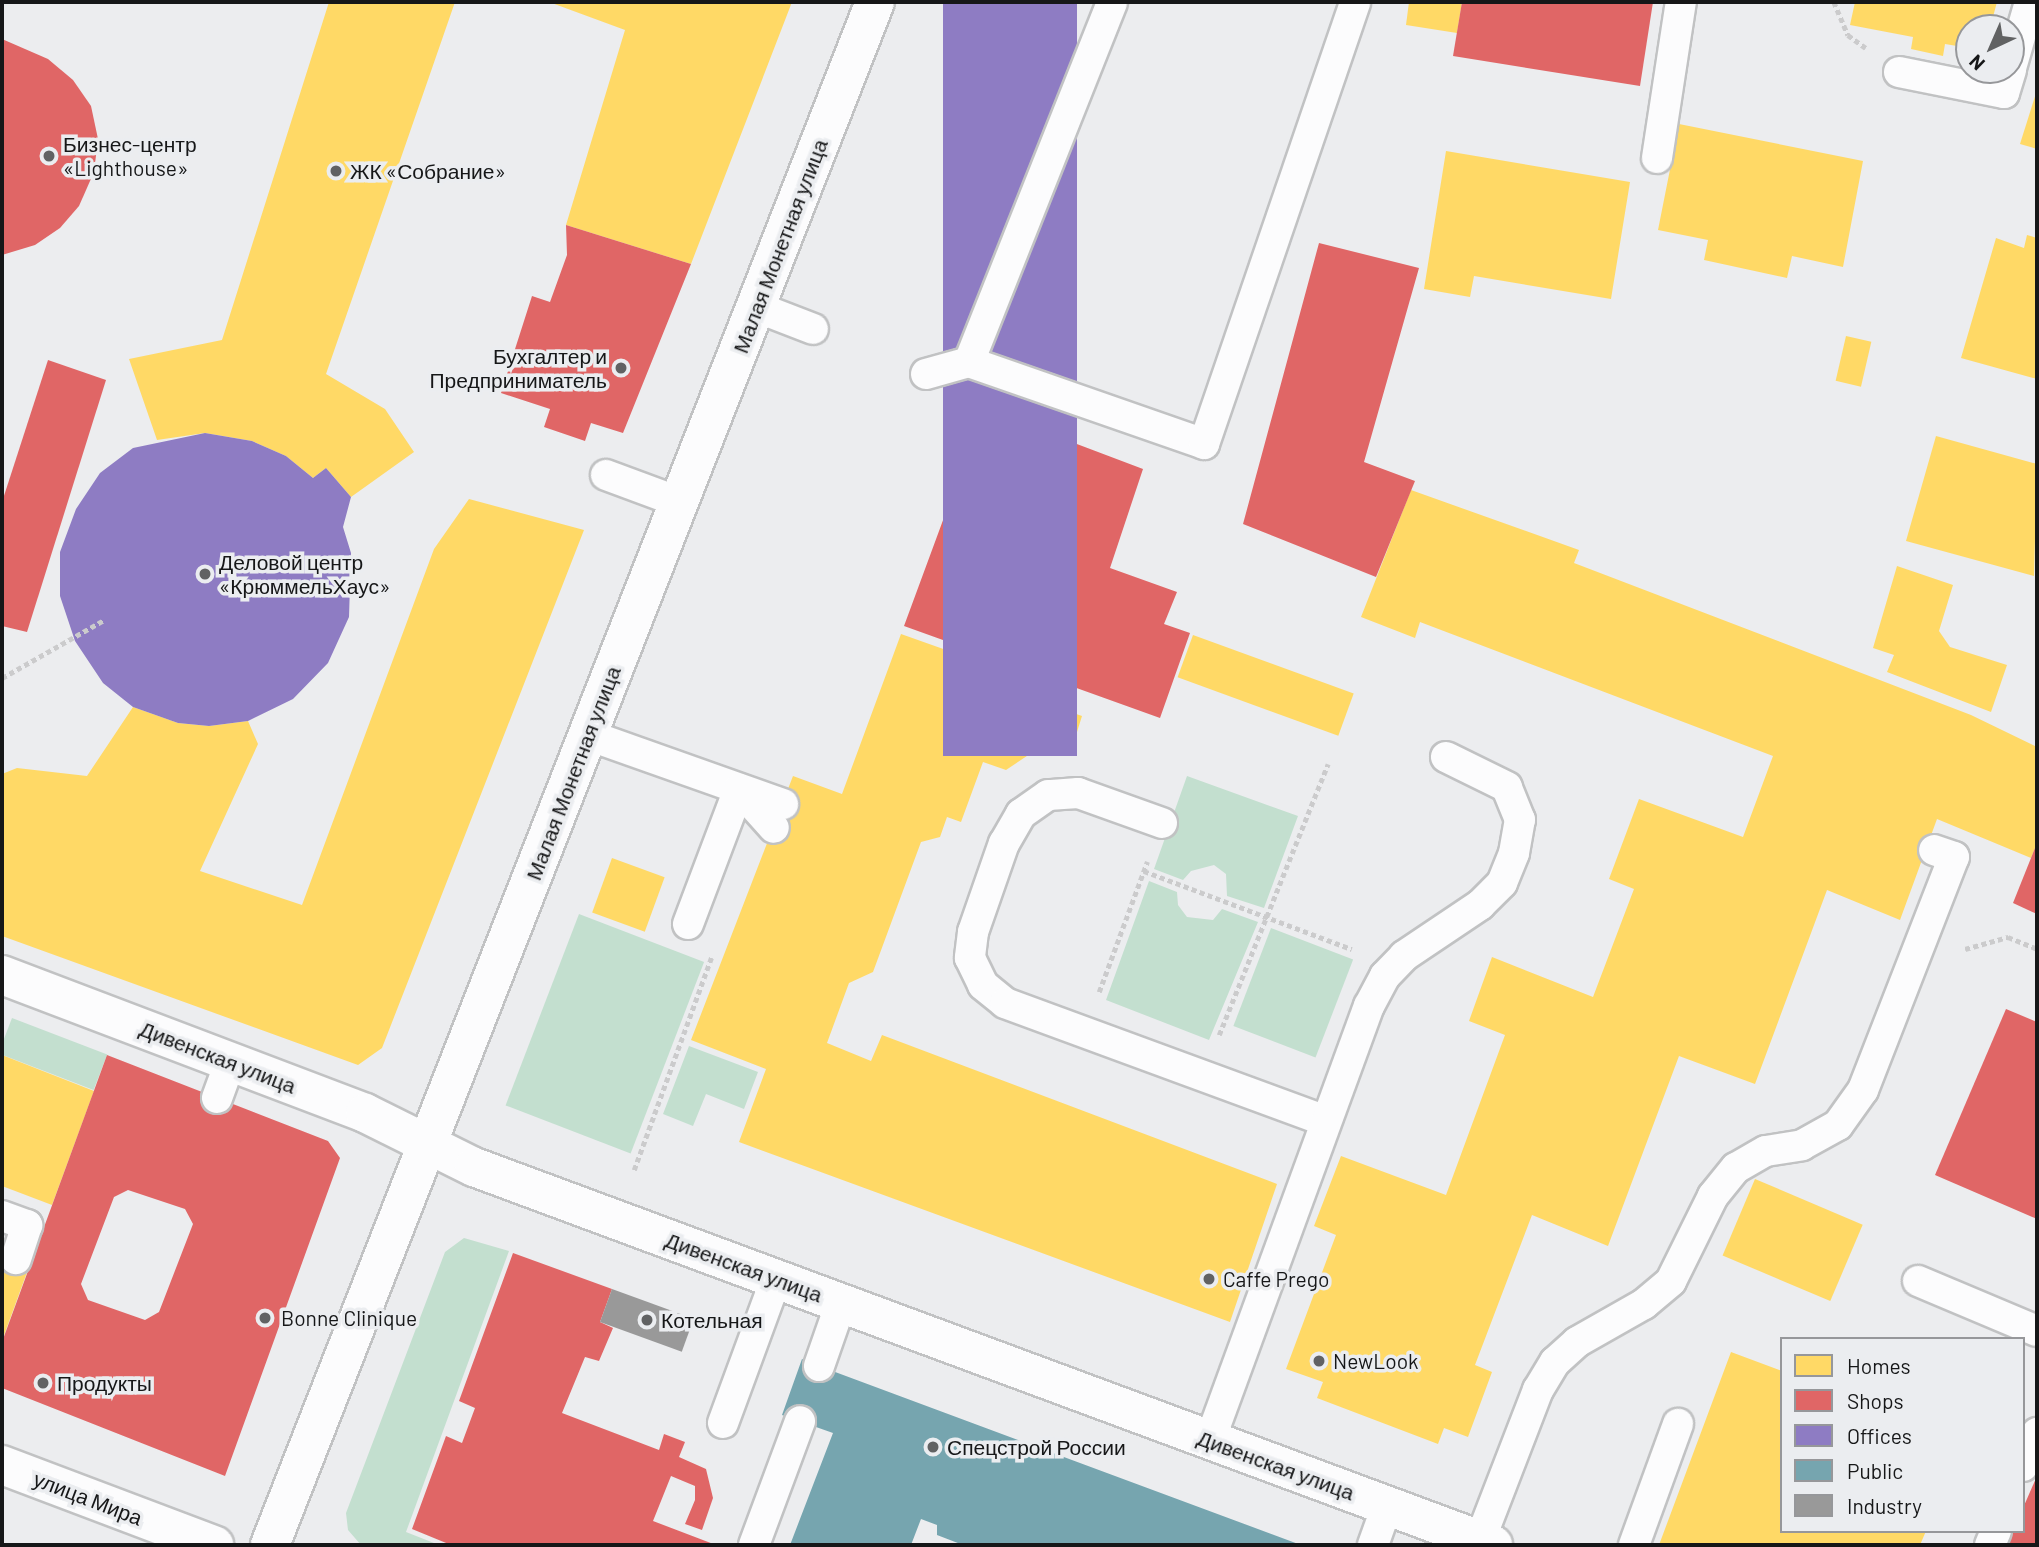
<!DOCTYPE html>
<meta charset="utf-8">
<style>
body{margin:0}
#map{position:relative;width:2039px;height:1547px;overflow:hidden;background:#ecedef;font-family:Barlow,sans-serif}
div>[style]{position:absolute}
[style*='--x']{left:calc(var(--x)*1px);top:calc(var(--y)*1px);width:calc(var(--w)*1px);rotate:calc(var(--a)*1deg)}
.green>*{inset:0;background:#c3dfcf;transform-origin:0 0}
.homes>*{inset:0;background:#ffd966;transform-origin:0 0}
.shops>*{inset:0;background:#e06666}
.offices>*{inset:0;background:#8e7cc3;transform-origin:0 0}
.public>*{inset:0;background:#76a5af}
.industry>*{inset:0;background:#999;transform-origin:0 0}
.path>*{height:4.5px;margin-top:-2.25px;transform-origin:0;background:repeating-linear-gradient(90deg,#cbcbcc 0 5px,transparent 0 8.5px)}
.roads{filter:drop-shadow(2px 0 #c1c2c3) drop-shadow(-2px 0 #c1c2c3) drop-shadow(0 2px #c1c2c3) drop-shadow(0 -2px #c1c2c3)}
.service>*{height:30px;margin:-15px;padding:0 15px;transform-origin:15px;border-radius:15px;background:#fcfcfd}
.minor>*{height:38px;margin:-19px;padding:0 19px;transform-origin:19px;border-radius:19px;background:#fcfcfd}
.tertiary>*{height:38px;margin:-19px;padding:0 19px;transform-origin:19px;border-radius:19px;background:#fcfcfd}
.dots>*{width:19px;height:19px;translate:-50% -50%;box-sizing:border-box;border:4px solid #ebedf0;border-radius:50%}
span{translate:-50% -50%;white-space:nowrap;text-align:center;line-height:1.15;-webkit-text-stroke:7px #ebedf0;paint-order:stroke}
.poi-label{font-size:21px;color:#161718}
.left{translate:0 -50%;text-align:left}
.right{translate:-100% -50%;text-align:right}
.street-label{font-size:21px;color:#161718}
.frame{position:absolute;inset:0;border:4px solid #161718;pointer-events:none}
.legend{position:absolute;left:1780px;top:1337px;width:245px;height:196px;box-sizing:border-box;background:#ebedf0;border:2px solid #96979a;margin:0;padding:9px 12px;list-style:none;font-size:21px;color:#161718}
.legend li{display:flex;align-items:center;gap:14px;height:35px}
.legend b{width:35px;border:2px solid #96979a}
.north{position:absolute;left:1955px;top:14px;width:70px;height:70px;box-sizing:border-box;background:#ebedf0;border:2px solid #96979a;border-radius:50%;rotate:224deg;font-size:19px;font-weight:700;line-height:28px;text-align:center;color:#161718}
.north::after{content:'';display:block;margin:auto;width:24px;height:32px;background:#616263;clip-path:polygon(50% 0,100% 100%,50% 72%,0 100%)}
</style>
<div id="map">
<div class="green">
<div style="clip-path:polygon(1187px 776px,1298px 816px,1264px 908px,1227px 896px,1226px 874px,1214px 865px,1191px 871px,1183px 880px,1154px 869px)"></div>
<div style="clip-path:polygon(1149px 881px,1177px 892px,1178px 905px,1187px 917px,1213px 920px,1222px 909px,1258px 922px,1209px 1040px,1106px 1000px)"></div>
<div style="left:579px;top:914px;width:134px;height:205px;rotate:21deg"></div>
<div style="left:1271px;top:928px;width:88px;height:105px;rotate:21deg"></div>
<div style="left:12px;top:1018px;width:102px;height:38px;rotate:21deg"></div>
<div style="clip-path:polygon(689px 1046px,758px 1072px,744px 1109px,706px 1094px,693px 1126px,663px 1114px)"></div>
<div style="clip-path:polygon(464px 1238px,509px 1251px,406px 1532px,439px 1545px,361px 1545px,348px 1530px,346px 1513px,445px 1252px)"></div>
</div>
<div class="homes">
<div style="clip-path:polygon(329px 2px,455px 2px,326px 374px,385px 409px,414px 452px,351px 497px,326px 468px,313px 478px,286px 456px,252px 441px,205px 433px,157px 440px,129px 359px,222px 340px)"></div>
<div style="clip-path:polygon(549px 2px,792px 2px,691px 264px,566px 225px,625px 30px)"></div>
<div style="clip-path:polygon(1409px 2px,1462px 2px,1457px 33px,1406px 25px)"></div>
<div style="clip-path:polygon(1855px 2px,1997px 2px,1990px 28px,1969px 28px,1969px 48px,1945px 44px,1943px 56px,1911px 49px,1913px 37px,1850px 25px)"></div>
<div style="clip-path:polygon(2037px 90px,2037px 149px,2020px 144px)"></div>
<div style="clip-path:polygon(1679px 124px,1863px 161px,1843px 267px,1792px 256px,1787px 278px,1704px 260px,1708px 240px,1658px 230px)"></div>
<div style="clip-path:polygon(1446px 151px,1630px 182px,1611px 299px,1474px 276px,1470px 297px,1424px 289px)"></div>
<div style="clip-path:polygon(2027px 235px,2037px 238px,2037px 379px,1961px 358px,1996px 238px,2024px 248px)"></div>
<div style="left:1846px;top:336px;width:26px;height:46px;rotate:13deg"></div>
<div style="clip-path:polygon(1936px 436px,2037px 464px,2034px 576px,1906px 541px)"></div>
<div style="clip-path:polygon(1411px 490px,1579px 550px,1574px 563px,1971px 715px,2037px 747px,2037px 843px,2031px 858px,1937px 819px,1900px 920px,1827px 890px,1755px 1084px,1679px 1056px,1608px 1246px,1532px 1215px,1475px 1365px,1492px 1372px,1468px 1437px,1444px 1428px,1438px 1444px,1317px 1398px,1323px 1382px,1286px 1369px,1336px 1235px,1314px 1226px,1341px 1156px,1446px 1195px,1505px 1035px,1469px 1021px,1492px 957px,1593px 997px,1634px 889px,1609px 879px,1639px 799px,1743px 837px,1773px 756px,1420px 622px,1415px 638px,1361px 617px)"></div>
<div style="clip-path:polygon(469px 499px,584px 530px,382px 1048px,358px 1065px,2px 936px,2px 774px,17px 768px,87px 776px,133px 707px,178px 723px,209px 726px,248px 721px,258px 744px,200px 871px,302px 905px,434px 549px)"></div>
<div style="clip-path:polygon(1897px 566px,1953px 585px,1939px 631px,1950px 647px,2007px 665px,1991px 712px,1887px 672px,1894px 655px,1873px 648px)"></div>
<div style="clip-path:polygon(901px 634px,1065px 692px,1059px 708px,1082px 716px,1072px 748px,1048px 742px,1006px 770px,983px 762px,961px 822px,947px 817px,940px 837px,921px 842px,873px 972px,849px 983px,827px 1043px,871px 1061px,882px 1035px,1277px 1184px,1230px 1322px,739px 1142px,766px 1069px,691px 1040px,793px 776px,842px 794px)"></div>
<div style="left:1193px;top:635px;width:171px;height:45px;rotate:20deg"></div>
<div style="left:612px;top:858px;width:56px;height:58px;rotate:20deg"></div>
<div style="clip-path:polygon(2px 1055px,94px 1091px,52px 1205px,2px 1186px)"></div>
<div style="left:1755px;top:1179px;width:117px;height:83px;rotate:23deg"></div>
<div style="clip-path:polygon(2px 1253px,30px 1264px,2px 1341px)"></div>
<div style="clip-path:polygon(1731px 1352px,1782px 1371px,1782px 1531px,1926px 1531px,1920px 1545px,1659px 1545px)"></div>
</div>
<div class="shops">
<div style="clip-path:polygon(1462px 2px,1653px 2px,1640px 86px,1453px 56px)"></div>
<div style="clip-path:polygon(2px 39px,48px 59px,73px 80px,91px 106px,98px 139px,94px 172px,79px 206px,60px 228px,35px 245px,2px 255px)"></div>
<div style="clip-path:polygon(566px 225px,691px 264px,623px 433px,591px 423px,585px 441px,544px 427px,550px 409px,501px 393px,532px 296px,550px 302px,567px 255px)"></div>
<div style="clip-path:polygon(1319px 243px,1419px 268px,1364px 462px,1415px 481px,1376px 577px,1243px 524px)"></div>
<div style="clip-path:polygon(48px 360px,106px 380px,27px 632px,2px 626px,2px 502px)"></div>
<div style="clip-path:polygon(984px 409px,1143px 469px,1110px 568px,1177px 592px,1164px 624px,1190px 633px,1160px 718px,904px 626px)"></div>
<div style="clip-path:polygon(2037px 843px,2037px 914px,2013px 903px)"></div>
<div style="clip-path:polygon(2006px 1009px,2037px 1022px,2037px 1219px,1935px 1175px)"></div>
<div style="clip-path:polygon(evenodd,107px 1055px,328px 1141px,340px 1158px,225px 1476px,2px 1388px,2px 1342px,107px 1055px,128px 1190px,185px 1209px,193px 1224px,159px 1312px,145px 1320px,88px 1300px,81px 1284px,114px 1197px,128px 1190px)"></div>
<div style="clip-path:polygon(513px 1253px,612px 1289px,600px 1322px,613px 1328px,599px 1361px,585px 1357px,562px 1413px,659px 1450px,664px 1434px,685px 1442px,679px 1457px,706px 1469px,713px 1498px,702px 1530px,685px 1524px,695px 1500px,695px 1486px,671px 1476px,653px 1521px,716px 1545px,451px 1545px,412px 1529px,446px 1436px,462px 1443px,475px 1408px,459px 1401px)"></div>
<div style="clip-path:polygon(2037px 1476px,2037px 1545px,2007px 1545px,2013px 1531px,2023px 1531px,2023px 1508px)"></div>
</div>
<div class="offices">
<div style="left:943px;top:2px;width:134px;height:754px"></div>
<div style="clip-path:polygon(205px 433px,252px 441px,286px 456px,313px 478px,326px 468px,351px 497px,343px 527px,351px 553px,349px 617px,328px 663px,293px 699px,248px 721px,209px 726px,178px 723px,133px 707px,103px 683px,75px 641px,60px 596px,60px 552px,76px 509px,100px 473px,133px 448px)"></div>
</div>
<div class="public">
<div style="clip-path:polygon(802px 1359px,819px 1366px,1301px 1545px,963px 1545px,937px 1535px,937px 1525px,921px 1519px,911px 1545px,790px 1545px,833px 1433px,782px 1415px)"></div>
</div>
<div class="industry">
<div style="left:612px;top:1289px;width:87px;height:35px;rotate:20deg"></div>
</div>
<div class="path">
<div style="--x:1834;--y:2;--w:36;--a:67"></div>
<div style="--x:1848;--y:35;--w:22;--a:36"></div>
<div style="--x:2;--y:678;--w:117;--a:-29.6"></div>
<div style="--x:1144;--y:871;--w:222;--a:20.6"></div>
<div style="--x:1965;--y:949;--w:45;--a:-15.6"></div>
<div style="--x:2008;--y:937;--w:31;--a:22"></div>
<div style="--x:1099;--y:992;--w:139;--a:-69.7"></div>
<div style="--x:1219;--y:1035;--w:292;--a:-68.1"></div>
<div style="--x:634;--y:1170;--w:226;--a:-70"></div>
</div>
<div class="roads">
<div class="service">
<div style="--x:2011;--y:68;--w:69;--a:-73.9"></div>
<div style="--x:1899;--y:72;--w:107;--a:11.3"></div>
<div style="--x:2004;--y:93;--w:24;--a:-73"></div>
<div style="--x:1657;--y:158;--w:158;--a:-81.3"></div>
<div style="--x:756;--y:307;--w:61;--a:21.1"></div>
<div style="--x:969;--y:362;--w:387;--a:-68.3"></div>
<div style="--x:926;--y:374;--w:45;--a:-15.6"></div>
<div style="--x:969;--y:362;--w:249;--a:19.2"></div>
<div style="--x:1204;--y:444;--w:467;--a:-71.1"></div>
<div style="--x:606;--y:475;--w:78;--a:20.3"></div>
<div style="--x:588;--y:735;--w:207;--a:19.5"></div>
<div style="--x:1162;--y:823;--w:89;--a:-160.3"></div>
<div style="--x:1078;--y:793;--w:30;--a:176"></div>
<div style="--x:1048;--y:795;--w:33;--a:145"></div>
<div style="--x:1021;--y:814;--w:34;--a:120"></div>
<div style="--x:1004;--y:843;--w:94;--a:109.2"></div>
<div style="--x:973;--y:932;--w:26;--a:97"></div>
<div style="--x:970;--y:958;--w:30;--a:64"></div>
<div style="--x:983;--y:985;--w:28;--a:39"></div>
<div style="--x:1005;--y:1003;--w:341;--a:20.2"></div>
<div style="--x:688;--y:924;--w:144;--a:-69.3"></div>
<div style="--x:739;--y:789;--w:52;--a:48.1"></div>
<div style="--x:217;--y:1098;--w:38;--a:-70"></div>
<div style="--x:2;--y:1216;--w:27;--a:20"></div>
<div style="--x:27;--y:1225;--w:36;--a:108"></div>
<div style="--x:1918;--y:1281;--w:129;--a:22.8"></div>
<div style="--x:819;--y:1366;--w:67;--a:-70.8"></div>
<div style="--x:723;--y:1423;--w:153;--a:-69.8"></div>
<div style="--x:1210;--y:1440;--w:462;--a:-69.9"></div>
<div style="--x:1369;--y:1006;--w:34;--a:-62"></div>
<div style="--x:1385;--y:976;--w:28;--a:-46"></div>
<div style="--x:1404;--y:956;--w:92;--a:-33.9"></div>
<div style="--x:1480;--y:905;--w:31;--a:-45"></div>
<div style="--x:1502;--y:883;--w:32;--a:-68"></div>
<div style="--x:1514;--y:853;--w:34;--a:-80"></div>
<div style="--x:1520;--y:820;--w:35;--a:-112"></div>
<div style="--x:1507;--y:787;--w:68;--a:-153.8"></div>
<div style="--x:2023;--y:1466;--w:36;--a:-67"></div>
<div style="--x:1480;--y:1540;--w:161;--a:-68.9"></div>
<div style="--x:1538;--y:1390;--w:33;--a:-59"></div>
<div style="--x:1555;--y:1362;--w:30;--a:-42"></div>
<div style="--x:1577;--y:1342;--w:77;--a:-29.6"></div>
<div style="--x:1644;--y:1304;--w:35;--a:-40"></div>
<div style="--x:1671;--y:1281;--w:95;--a:-63.7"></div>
<div style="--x:1713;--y:1196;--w:36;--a:-51"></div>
<div style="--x:1736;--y:1168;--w:34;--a:-30"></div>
<div style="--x:1766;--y:1151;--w:36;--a:-9"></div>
<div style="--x:1802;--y:1145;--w:41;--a:-29.1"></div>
<div style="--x:1838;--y:1125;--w:43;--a:-54.5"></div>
<div style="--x:1863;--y:1090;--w:250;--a:-68.7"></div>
<div style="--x:1954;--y:857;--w:21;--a:-161"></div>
<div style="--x:754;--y:1545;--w:132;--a:-69.6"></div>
<div style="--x:1373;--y:1545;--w:41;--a:-70.3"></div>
<div style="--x:1634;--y:1545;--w:129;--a:-70"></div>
<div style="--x:1990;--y:1545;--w:15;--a:-67"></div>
</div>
<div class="minor">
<div style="--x:2;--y:975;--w:388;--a:20.8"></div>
<div style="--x:365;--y:1113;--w:122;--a:26.4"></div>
<div style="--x:474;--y:1167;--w:1087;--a:20.35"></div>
<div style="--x:270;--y:1545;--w:1657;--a:-68.59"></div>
</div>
<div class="tertiary">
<div style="--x:2;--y:1465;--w:227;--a:20.7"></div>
</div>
</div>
<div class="dots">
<div style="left:49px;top:156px;background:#616263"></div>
<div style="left:336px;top:171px;background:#616263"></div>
<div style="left:621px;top:368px;background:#616263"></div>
<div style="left:205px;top:574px;background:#616263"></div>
<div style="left:1209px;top:1279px;background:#616263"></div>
<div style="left:265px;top:1318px;background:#616263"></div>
<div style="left:647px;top:1320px;background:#616263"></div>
<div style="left:1319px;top:1361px;background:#616263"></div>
<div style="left:43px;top:1383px;background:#616263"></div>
<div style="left:933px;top:1447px;background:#616263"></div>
</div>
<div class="poi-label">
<span class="left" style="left:63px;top:156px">Бизнес-центр<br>«Lighthouse»</span>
<span class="left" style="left:350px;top:171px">ЖК «Собрание»</span>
<span class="right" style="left:607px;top:368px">Бухгалтер и<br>Предприниматель</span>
<span class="left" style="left:219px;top:574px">Деловой центр<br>«КрюммельХаус»</span>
<span class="left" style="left:1223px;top:1279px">Caffe Prego</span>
<span class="left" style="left:281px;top:1318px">Bonne Clinique</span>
<span class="left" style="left:661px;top:1320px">Котельная</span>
<span class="left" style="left:1333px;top:1361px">NewLook</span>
<span class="left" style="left:57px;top:1383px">Продукты</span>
<span class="left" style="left:947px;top:1447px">Спецстрой России</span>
</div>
<div class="street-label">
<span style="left:780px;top:246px;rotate:-69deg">Малая Монетная улица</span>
<span style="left:573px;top:773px;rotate:-69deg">Малая Монетная улица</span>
<span style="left:218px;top:1057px;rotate:21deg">Дивенская улица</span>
<span style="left:744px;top:1267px;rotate:20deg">Дивенская улица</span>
<span style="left:1276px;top:1465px;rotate:20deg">Дивенская улица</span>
<span style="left:88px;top:1498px;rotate:21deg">улица Мира</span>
</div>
<div class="frame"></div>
<ul class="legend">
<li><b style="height:19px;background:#ffd966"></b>Homes</li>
<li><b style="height:19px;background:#e06666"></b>Shops</li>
<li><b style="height:19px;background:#8e7cc3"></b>Offices</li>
<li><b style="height:19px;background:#76a5af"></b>Public</li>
<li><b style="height:19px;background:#999"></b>Industry</li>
</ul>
<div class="north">N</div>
</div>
